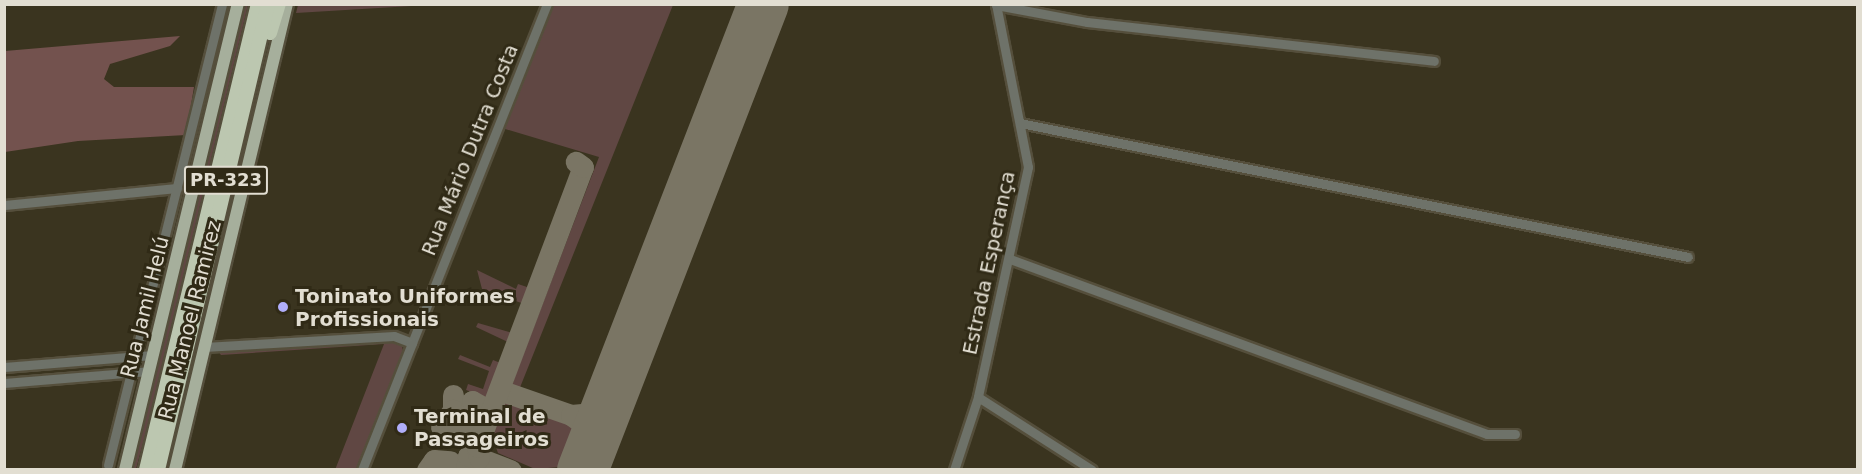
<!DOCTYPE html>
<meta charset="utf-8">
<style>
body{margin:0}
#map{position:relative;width:1862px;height:474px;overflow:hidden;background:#3a341f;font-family:"DejaVu Sans",sans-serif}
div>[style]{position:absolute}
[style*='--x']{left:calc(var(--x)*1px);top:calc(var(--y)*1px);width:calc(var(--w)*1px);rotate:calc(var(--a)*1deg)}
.green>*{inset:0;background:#604743}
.forest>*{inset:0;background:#73524e}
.taxiway>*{height:21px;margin:-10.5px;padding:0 10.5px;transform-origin:10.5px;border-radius:10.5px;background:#7a7564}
.runway>*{height:51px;margin:-25.5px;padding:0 25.5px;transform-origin:25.5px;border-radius:25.5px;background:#7a7564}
.roads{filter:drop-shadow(2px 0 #554f3c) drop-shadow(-2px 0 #554f3c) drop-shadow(0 2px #554f3c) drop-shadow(0 -2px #554f3c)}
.minor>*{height:9px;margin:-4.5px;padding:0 4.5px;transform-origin:4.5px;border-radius:4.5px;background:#6e7269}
.major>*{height:12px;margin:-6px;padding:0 6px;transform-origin:6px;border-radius:6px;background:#a6af9c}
.highway>*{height:14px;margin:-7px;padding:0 7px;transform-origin:7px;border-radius:7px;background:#bcc7b0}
.dots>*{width:16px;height:16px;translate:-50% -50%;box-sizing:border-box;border:3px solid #302a16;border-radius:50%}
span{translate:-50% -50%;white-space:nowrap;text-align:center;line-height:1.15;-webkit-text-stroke:6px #302a16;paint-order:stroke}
.shield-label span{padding:2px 4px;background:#302a16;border:2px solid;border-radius:4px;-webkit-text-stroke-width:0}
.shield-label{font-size:18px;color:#e2ded2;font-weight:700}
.street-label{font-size:20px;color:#e2ded2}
.poi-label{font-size:20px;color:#e2ded2;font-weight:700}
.left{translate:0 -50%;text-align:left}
.frame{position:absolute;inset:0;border:6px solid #e2ded2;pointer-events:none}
</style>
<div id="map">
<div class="green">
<div style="clip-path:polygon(242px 5px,248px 5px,145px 436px,136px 469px,129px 470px)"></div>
<div style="clip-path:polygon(298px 5px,298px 4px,428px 5px,296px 13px)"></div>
<div style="clip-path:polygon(552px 5px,673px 5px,519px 390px,512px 386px,515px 376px,599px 157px,502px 128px)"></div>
<div style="clip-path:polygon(277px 21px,171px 469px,165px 470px,235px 174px)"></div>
<div style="clip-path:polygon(477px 270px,516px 289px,518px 284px,530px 288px,527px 305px,482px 289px)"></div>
<div style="clip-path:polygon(478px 323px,516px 334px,512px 344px,476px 327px)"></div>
<div style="clip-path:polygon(392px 338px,401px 341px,403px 351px,356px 469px,335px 470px,384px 344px,221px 355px,217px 350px)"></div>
<div style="clip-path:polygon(460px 355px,490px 367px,493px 360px,503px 364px,491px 399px,466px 390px,468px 384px,483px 389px,489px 371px,458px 359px)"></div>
<div style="clip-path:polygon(504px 396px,580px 426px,561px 467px,535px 469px,498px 453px,490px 431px)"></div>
</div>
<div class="forest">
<div style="clip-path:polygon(180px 36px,170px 46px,110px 64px,104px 79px,114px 87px,194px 87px,186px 135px,78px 141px,5px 152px,5px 51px)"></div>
</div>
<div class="taxiway">
<div style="--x:499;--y:390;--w:76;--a:19.1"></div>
<div style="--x:571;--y:415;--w:34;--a:-5"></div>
<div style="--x:453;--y:395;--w:15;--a:90"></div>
<div style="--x:453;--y:410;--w:29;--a:20"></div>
<div style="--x:571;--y:415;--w:17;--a:36"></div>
<div style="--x:585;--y:425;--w:19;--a:65"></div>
<div style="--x:441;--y:427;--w:21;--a:-55"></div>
<div style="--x:459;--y:434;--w:21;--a:-55"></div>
<div style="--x:471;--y:417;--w:16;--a:-86"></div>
<div style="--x:472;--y:401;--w:21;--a:29"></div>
<div style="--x:470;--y:466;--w:12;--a:-42"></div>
<div style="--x:479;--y:458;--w:34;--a:21"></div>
<div style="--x:427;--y:470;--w:12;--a:-55"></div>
<div style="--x:434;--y:460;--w:16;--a:4"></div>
<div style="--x:466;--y:470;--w:14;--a:-82"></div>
<div style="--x:468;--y:456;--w:11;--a:10"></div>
<div style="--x:479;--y:458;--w:11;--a:-100"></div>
<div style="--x:477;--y:447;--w:299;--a:-69.3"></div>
<div style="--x:583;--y:167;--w:9;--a:-144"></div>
<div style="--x:582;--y:470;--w:2;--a:-63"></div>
</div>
<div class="runway">
<div style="--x:582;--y:470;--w:500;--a:-68.8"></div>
</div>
<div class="roads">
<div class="minor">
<div style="--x:996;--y:4;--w:166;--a:78.9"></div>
<div style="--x:1028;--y:167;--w:235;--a:102.3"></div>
<div style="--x:978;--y:397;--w:135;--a:32.6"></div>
<div style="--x:996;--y:5;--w:93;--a:10.6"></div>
<div style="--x:1087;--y:22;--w:349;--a:6.4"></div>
<div style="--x:1020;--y:123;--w:681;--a:11.34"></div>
<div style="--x:4;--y:205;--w:174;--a:-5.6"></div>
<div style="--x:1010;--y:259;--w:508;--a:20.15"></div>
<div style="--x:1487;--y:434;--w:28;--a:0"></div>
<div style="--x:412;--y:343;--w:365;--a:-68.3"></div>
<div style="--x:204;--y:347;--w:190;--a:-3.3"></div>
<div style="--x:394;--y:336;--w:19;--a:21"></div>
<div style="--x:412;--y:343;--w:136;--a:111.5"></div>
<div style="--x:4;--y:367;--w:149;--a:-4.6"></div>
<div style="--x:4;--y:383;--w:145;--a:-4.7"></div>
<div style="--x:108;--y:465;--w:475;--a:-76.1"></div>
<div style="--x:954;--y:470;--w:77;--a:-71.8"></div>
</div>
<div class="major">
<div style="--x:125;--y:470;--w:480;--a:-76.4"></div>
<div style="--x:175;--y:470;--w:479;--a:-76.5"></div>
</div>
<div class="highway">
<div style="--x:270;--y:33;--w:30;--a:-73"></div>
<div style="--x:146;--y:470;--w:479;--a:-76.5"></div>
<div style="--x:158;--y:470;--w:479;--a:-76.7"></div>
</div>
</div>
<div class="dots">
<div style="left:283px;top:307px;background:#b0aefa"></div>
<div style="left:402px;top:428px;background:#b0aefa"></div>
</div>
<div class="shield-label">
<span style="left:226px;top:180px">PR-323</span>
</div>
<div class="street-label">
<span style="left:470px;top:150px;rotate:-68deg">Rua Mário Dutra Costa</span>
<span style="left:989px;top:263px;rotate:-78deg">Estrada Esperança</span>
<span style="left:145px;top:307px;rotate:-76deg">Rua Jamil Helú</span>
<span style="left:190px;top:320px;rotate:-76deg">Rua Manoel Ramirez</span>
</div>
<div class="poi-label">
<span class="left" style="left:295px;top:308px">Toninato Uniformes<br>Profissionais</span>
<span class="left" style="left:414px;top:428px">Terminal de<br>Passageiros</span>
</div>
<div class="frame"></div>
</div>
